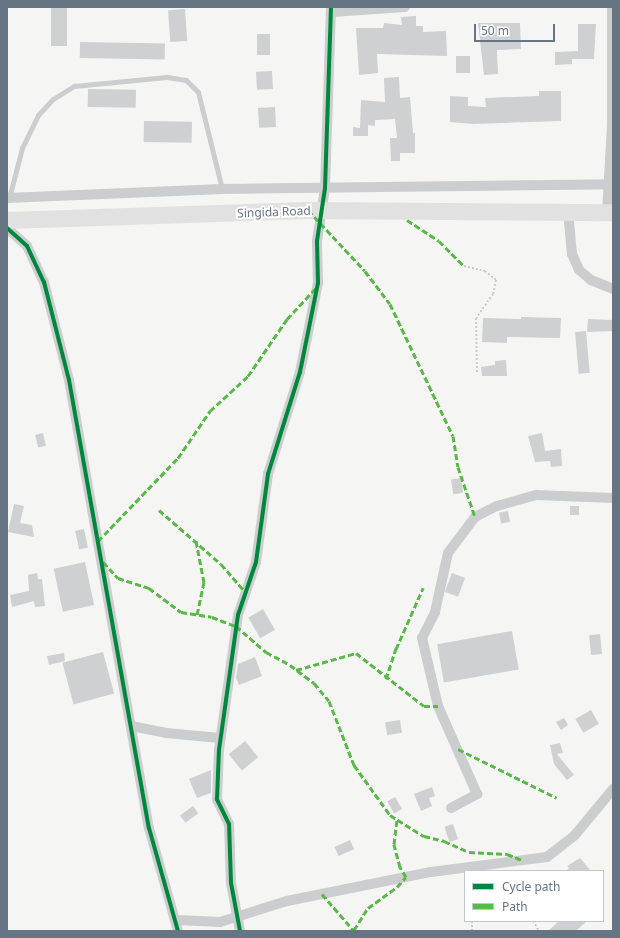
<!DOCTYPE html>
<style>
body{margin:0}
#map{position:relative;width:620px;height:938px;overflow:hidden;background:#f5f5f4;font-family:"Noto Sans",sans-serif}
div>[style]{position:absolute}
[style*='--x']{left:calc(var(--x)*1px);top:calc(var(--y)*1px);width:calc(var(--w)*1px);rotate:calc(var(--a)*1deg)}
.building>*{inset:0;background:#ced0d1;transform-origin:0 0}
.path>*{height:2px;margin-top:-1px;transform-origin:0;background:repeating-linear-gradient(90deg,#cacaca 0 2px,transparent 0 4px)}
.service>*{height:5px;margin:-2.5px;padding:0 2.5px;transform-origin:2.5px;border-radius:2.5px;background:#cbcdce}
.minor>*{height:10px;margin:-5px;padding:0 5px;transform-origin:5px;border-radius:5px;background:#cbcdce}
.trunk>*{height:17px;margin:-8.5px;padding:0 8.5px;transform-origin:8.5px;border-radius:8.5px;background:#e0e1e0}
.quiet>*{height:3px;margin-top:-1.5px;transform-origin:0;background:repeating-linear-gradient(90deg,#58b947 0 6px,transparent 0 9px)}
.cycleway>*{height:4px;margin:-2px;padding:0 2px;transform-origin:2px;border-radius:2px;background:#00873e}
span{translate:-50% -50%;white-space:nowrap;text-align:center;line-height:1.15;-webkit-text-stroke:4px #fff;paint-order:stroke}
.street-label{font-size:12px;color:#657584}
.frame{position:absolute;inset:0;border:8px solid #657584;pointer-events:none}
.legend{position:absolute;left:464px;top:870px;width:140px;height:52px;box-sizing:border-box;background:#fff;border:1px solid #c1c8ce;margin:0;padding:5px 7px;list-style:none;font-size:12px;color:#657584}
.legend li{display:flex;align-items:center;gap:8px;height:20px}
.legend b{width:20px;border:1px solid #c1c8ce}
.scale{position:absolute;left:474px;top:24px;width:81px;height:18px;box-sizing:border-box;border:2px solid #657584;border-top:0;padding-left:5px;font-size:12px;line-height:14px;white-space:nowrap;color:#657584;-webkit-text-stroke:3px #fff;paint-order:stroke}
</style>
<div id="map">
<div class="building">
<div style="left:51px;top:7px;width:16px;height:39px"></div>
<div style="left:185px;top:9px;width:32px;height:17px;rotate:86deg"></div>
<div style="clip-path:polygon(416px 16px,416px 26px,423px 26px,423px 32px,446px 31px,447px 56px,377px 54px,378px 73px,359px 75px,356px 28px,383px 28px,384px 23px,402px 25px,401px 17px)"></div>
<div style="clip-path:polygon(478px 23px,520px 23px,521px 49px,497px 50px,498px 74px,484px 75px)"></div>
<div style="clip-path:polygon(578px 24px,596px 24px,594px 59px,572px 59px,572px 64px,555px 65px,555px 52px,578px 51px)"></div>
<div style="left:257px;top:34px;width:13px;height:21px"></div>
<div style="left:80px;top:42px;width:85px;height:16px;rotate:1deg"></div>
<div style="left:456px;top:56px;width:14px;height:17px"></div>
<div style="left:272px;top:71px;width:18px;height:16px;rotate:87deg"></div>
<div style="clip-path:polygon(399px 77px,400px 98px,410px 97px,413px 133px,415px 133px,415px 153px,400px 153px,400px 161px,391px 161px,390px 138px,397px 138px,395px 119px,375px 120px,375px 126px,368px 125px,368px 136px,353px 136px,353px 127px,360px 128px,361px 100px,385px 102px,384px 78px)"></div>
<div style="left:88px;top:89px;width:48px;height:18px;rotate:1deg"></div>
<div style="clip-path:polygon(539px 91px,561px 91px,561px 121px,473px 124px,450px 122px,450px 96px,468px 97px,468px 106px,486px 107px,485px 98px,539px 96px)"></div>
<div style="left:275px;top:107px;width:20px;height:17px;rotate:87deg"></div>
<div style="left:144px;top:121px;width:48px;height:21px;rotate:1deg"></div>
<div style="clip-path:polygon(521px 317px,561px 318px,560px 338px,507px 337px,507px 343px,482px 342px,483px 318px,521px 319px)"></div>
<div style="clip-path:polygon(588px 319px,613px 320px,613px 331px,587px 332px)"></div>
<div style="left:586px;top:331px;width:42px;height:11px;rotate:85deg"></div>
<div style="clip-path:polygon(506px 360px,507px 376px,482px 376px,481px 367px,495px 365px,495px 361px)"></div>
<div style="left:43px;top:433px;width:13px;height:8px;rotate:77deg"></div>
<div style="clip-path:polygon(542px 433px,545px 451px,561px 449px,562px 466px,551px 467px,550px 461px,535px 462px,528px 436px)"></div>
<div style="left:461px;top:478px;width:15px;height:10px;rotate:82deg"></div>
<div style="clip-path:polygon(14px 504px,24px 506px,20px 523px,32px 525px,34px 537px,8px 532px)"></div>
<div style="left:570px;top:506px;width:9px;height:9px"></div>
<div style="left:508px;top:511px;width:11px;height:9px;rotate:80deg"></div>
<div style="left:84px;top:529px;width:19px;height:9px;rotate:78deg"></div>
<div style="left:85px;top:562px;width:44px;height:32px;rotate:78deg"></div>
<div style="clip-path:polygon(37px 573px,38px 579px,42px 579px,45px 606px,35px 607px,34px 601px,12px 607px,10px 595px,29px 591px,28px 575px)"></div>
<div style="left:452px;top:573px;width:14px;height:20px;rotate:21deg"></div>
<div style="left:263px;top:609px;width:24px;height:17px;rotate:60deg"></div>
<div style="left:512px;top:631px;width:39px;height:76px;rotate:80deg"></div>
<div style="left:600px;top:634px;width:20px;height:11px;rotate:84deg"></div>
<div style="left:103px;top:652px;width:43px;height:42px;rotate:75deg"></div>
<div style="clip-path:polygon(64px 653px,65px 661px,49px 665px,47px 656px)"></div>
<div style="clip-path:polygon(255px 657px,262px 676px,239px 685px,236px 678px,238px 664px)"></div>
<div style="left:591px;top:710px;width:16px;height:18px;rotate:60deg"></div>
<div style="clip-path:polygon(564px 718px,568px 725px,561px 730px,556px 722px)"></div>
<div style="left:400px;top:720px;width:13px;height:15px;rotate:81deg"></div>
<div style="left:245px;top:741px;width:21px;height:21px;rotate:51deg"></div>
<div style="clip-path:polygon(560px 743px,563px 753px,557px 754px,574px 775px,567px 780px,554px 764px,550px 745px)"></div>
<div style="clip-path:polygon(211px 770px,211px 793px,197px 798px,189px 779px)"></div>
<div style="clip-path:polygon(432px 787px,435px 796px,429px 798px,432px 806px,421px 811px,414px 794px)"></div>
<div style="left:395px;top:797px;width:14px;height:9px;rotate:60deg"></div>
<div style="left:193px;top:806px;width:9px;height:16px;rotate:54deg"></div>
<div style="left:453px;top:824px;width:16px;height:9px;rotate:72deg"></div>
<div style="left:350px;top:840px;width:10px;height:17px;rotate:66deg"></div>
<div style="clip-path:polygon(580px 858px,591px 871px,566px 871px,569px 868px,567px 866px)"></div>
<div style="clip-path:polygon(559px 921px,587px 921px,576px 931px,548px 931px)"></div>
</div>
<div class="path">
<div style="--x:464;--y:266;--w:22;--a:13"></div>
<div style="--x:485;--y:271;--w:14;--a:39"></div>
<div style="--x:496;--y:280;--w:14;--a:102"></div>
<div style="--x:493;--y:294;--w:29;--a:125"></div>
<div style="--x:476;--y:318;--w:55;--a:89"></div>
<div style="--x:472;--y:921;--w:10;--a:90"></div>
<div style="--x:533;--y:921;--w:12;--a:59"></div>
</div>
<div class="service">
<div style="--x:9;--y:198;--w:52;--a:-75.4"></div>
<div style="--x:22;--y:148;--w:37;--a:-64"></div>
<div style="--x:38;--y:115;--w:22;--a:-47"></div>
<div style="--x:53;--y:99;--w:25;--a:-32"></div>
<div style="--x:74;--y:86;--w:93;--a:-5.5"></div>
<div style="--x:167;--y:77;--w:19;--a:9"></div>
<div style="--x:186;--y:80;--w:17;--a:45"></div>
<div style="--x:198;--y:92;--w:100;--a:76.1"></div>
</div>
<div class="minor">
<div style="--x:332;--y:12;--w:73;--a:-3.9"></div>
<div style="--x:7;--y:198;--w:215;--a:-2.4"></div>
<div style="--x:222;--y:189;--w:391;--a:-0.7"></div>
<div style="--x:568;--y:211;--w:43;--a:84.7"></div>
<div style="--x:572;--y:254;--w:17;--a:66"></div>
<div style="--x:579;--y:270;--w:16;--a:40"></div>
<div style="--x:591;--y:280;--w:24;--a:22"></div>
<div style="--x:607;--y:212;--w:86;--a:-86.7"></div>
<div style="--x:612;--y:126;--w:119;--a:-90"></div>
<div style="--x:7;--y:228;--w:27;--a:42"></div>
<div style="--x:27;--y:246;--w:40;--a:65"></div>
<div style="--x:44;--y:282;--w:101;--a:75.7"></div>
<div style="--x:69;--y:380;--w:455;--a:79.9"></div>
<div style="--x:149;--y:828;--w:107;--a:74.3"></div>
<div style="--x:131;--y:726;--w:36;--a:11"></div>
<div style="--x:166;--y:733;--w:54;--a:5.3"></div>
<div style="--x:451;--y:808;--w:30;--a:-28"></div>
<div style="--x:477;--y:794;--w:96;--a:-113.9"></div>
<div style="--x:438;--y:706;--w:70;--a:-103.2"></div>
<div style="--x:422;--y:638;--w:29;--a:-63"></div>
<div style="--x:435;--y:612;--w:60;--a:-77.6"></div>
<div style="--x:448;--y:553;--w:45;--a:-53.1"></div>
<div style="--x:475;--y:517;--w:25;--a:-27"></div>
<div style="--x:497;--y:506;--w:41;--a:-15.8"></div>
<div style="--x:536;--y:495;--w:77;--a:2.2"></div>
<div style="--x:176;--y:920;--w:44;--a:2.6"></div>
<div style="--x:220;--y:922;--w:70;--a:-17.4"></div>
<div style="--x:287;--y:901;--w:147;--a:-11.4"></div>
<div style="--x:431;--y:872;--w:117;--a:-7.4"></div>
<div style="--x:547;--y:857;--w:36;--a:-38"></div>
<div style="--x:575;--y:835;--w:60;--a:-50.4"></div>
<div style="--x:240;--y:931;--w:49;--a:-100.6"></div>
<div style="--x:231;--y:883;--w:59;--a:-91.9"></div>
<div style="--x:229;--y:824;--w:28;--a:-116"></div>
<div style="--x:217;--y:799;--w:49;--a:-87.7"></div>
<div style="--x:219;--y:750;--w:136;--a:-82"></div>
<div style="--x:238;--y:615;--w:56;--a:-71.2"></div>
<div style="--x:256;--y:562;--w:89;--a:-82.2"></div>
<div style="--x:268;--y:474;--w:107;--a:-72.6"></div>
<div style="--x:300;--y:372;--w:91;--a:-78.6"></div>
<div style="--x:318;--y:283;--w:42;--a:-91.4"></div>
<div style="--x:317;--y:241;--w:54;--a:-81.4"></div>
<div style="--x:325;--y:188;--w:181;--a:-88.1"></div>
</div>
<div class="trunk">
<div style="--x:7;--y:220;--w:301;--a:-1.9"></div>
<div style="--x:308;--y:210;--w:305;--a:0.4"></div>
</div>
<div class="quiet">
<div style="--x:308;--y:210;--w:83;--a:46.9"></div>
<div style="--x:365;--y:271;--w:41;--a:52.9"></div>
<div style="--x:390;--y:304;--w:146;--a:64.5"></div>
<div style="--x:453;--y:436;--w:31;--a:81"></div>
<div style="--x:458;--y:467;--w:53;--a:71.2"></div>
<div style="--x:407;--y:220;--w:38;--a:33"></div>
<div style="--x:439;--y:241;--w:35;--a:45"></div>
<div style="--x:159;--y:510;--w:82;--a:41.1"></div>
<div style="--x:221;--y:564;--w:37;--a:49"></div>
<div style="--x:98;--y:541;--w:115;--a:-46.1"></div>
<div style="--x:178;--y:458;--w:57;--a:-55.8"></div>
<div style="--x:210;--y:411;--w:52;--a:-42.6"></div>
<div style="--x:248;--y:376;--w:69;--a:-55.6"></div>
<div style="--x:287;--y:319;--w:42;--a:-46.9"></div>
<div style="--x:196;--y:541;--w:42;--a:79"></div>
<div style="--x:204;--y:582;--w:35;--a:102"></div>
<div style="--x:103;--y:562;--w:22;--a:47"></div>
<div style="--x:118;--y:578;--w:33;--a:18"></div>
<div style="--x:149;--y:588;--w:40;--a:37"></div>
<div style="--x:181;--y:612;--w:31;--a:9"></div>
<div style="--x:212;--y:617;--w:26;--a:21"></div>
<div style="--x:236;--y:626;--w:40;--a:41"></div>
<div style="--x:266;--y:652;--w:27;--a:28"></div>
<div style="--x:290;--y:665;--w:30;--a:37"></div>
<div style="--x:314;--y:683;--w:23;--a:50"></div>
<div style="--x:329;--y:701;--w:69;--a:68.7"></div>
<div style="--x:354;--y:765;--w:62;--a:54.2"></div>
<div style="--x:390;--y:815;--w:40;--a:32"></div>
<div style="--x:424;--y:836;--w:21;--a:14"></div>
<div style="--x:444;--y:841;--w:27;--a:24"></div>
<div style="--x:469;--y:852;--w:38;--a:3"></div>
<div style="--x:507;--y:854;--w:16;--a:22"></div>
<div style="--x:296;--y:670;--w:62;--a:-15.8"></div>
<div style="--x:356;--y:653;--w:86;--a:37.9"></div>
<div style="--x:424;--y:706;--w:14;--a:0"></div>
<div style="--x:386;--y:679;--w:32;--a:-72"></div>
<div style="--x:396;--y:649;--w:67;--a:-66.1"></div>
<div style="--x:458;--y:749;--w:110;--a:26.3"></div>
<div style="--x:322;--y:894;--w:49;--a:49.1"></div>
<div style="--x:354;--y:930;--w:26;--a:-58"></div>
<div style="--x:368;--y:908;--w:36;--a:-36"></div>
<div style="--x:397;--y:887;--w:13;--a:-48"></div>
<div style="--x:406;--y:877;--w:12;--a:-121"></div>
<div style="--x:400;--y:867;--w:24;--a:-105"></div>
<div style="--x:394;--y:844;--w:25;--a:-83"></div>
</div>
<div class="cycleway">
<div style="--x:7;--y:228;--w:27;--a:42"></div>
<div style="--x:27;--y:246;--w:40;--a:65"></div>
<div style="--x:44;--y:282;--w:101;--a:75.7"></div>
<div style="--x:69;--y:380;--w:455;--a:79.9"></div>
<div style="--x:149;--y:828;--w:107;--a:74.3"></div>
<div style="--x:240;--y:931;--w:49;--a:-100.6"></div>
<div style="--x:231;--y:883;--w:59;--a:-91.9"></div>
<div style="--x:229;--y:824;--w:28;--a:-116"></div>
<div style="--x:217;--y:799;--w:49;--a:-87.7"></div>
<div style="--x:219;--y:750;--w:136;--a:-82"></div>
<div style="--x:238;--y:615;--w:56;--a:-71.2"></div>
<div style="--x:256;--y:562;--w:89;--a:-82.2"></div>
<div style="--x:268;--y:474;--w:107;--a:-72.6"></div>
<div style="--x:300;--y:372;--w:91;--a:-78.6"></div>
<div style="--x:318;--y:283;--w:42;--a:-91.4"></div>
<div style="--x:317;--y:241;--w:54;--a:-81.4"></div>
<div style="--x:325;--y:188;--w:181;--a:-88.1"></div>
</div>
<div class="street-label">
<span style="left:274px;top:212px;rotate:-2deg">Singida Road</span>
</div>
<div class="frame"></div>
<ul class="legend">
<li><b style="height:5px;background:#00873e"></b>Cycle path</li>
<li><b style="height:5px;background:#58b947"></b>Path</li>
</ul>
<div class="scale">50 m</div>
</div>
